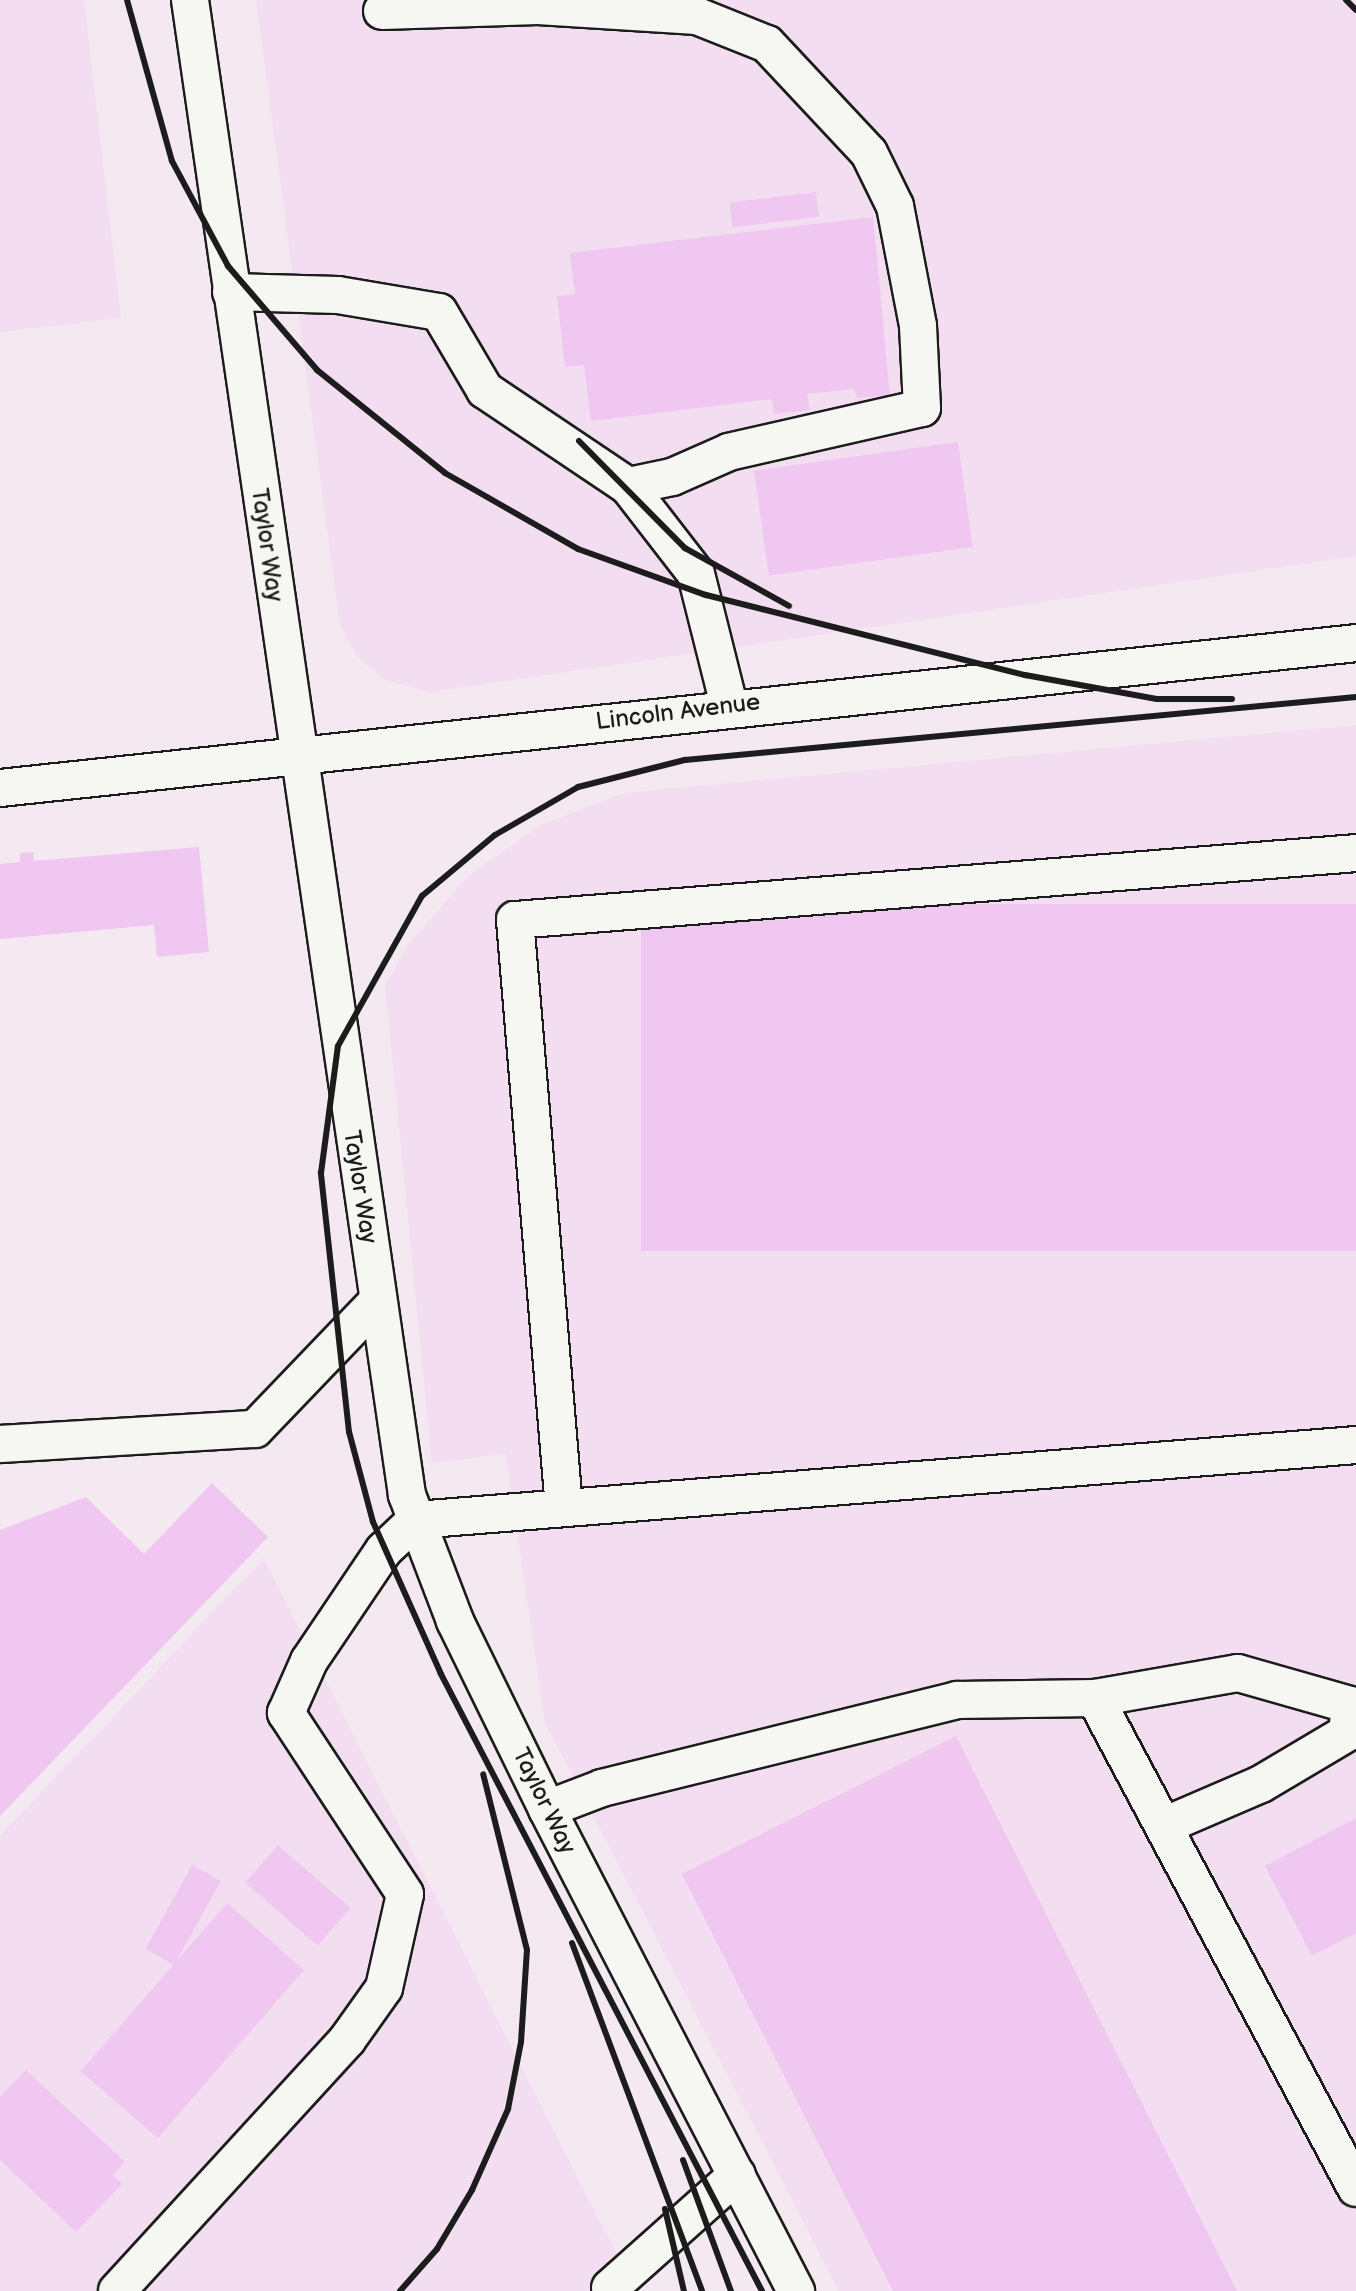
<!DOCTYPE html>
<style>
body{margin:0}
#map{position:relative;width:1356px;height:2291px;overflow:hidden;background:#f4e8f1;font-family:"Balsamiq Sans",sans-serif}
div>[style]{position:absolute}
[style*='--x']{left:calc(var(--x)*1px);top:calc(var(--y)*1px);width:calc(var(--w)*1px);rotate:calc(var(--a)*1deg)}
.built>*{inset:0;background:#f3def1}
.building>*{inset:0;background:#f0c7f0;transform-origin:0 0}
.roads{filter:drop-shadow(2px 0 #1c1c1c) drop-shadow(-2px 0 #1c1c1c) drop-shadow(0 2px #1c1c1c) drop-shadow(0 -2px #1c1c1c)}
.minor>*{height:36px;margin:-18px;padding:0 18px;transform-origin:18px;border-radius:18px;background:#f6f6f2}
.rail>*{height:6px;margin:-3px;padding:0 3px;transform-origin:3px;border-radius:3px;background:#1c1c1c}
span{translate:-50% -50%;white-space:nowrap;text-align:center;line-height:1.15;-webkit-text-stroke:6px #f6f6f2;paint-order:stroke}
.street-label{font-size:24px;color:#1c1c1c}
</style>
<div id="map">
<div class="built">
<div style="clip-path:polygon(0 0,84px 0,121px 318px,0 332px)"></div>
<div style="clip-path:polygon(256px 0,1356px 0,1356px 556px,430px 692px,385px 680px,358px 658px,340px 626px)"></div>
<div style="clip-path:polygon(1356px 725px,1356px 2291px,839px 2291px,545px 1723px,506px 1454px,432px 1463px,385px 985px,408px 945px,468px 876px,541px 825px,623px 793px)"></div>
<div style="clip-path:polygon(264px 1558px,568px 2159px,636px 2291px,0 2291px,0 1836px)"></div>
</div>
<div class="building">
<div style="left:816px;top:192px;width:25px;height:87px;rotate:83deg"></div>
<div style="clip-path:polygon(873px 217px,890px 395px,858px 398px,853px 389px,807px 394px,810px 410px,774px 414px,772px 399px,591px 421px,584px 365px,565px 367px,557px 296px,575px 294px,570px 253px)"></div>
<div style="left:958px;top:442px;width:106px;height:206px;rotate:82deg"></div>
<div style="clip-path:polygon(199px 847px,209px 952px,157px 957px,154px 925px,0 939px,0 864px,20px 862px,20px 853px,33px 852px,34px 861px)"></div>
<div style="left:1356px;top:904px;width:347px;height:715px;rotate:90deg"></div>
<div style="clip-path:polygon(212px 1483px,268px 1537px,0 1816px,0 1530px,86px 1497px,144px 1554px)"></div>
<div style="clip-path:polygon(956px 1736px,1237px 2291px,893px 2291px,682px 1874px)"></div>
<div style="clip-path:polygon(1356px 1818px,1356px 1933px,1312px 1956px,1265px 1866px)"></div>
<div style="left:278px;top:1845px;width:96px;height:50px;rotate:41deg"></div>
<div style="left:192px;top:1865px;width:33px;height:96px;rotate:29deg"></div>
<div style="left:227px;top:1903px;width:102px;height:223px;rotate:41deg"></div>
<div style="clip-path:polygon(26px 2070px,125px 2162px,113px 2175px,122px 2184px,76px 2232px,0 2160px,0 2097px)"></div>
</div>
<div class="roads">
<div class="minor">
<div style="--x:190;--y:0;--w:1511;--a:81.74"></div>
<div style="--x:407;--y:1495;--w:135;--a:69.1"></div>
<div style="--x:455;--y:1621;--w:209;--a:63.9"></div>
<div style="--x:547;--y:1809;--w:543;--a:62.68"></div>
<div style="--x:382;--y:11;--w:156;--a:-1.8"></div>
<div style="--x:538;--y:6;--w:159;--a:3.6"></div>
<div style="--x:697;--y:16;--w:75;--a:21.8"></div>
<div style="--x:767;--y:44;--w:149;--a:46.9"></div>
<div style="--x:869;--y:153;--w:59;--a:63.9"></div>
<div style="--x:895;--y:206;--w:122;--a:79.1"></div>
<div style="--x:918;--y:326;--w:82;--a:87.2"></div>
<div style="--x:922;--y:408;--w:198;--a:167.2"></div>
<div style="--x:729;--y:452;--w:62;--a:156.3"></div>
<div style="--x:672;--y:477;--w:45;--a:168.4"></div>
<div style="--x:231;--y:292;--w:107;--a:1.6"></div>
<div style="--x:338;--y:295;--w:102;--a:9.6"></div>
<div style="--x:439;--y:312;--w:91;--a:59.5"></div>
<div style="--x:485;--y:390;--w:172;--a:33.9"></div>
<div style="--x:628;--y:486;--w:111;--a:52.3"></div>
<div style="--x:696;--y:574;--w:135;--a:75.9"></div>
<div style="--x:0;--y:788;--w:1364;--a:-6.1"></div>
<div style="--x:0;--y:1444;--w:255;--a:-3.4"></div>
<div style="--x:255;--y:1429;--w:176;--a:-46.2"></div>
<div style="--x:564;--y:1508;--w:590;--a:-94.76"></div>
<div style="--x:515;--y:920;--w:844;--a:-4.55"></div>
<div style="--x:1095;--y:1698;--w:145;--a:-9.9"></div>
<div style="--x:1238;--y:1673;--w:116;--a:15.9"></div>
<div style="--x:1350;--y:1705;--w:28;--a:96"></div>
<div style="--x:1347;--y:1733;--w:100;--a:149.3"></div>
<div style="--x:1261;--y:1784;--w:103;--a:156.7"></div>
<div style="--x:547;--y:1809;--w:59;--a:-20.9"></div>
<div style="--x:602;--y:1788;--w:366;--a:-13.9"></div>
<div style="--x:957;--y:1700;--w:138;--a:-0.8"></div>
<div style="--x:1095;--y:1698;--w:555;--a:61.96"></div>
<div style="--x:610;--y:2288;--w:170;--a:-41.7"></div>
<div style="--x:117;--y:2291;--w:340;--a:-47.5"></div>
<div style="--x:347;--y:2040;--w:64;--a:-54.6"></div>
<div style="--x:384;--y:1988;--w:96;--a:-77.4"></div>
<div style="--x:405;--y:1894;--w:217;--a:-123.3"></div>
<div style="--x:286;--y:1713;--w:57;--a:-66.1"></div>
<div style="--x:309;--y:1661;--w:134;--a:-56"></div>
<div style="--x:384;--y:1550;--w:44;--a:-43.2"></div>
<div style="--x:416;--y:1520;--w:943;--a:-4.56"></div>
</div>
</div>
<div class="rail">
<div style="--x:127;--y:0;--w:167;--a:74.4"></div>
<div style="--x:172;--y:161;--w:119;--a:61.9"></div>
<div style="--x:228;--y:266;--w:137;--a:49.4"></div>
<div style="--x:317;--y:370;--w:164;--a:38.8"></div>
<div style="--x:445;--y:473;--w:153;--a:29.7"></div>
<div style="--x:578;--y:549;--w:136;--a:19.8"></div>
<div style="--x:706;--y:595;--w:329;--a:14.1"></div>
<div style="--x:1025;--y:675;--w:134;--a:10.3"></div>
<div style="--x:1157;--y:699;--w:75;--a:0"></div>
<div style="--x:1346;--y:0;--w:14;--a:45"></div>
<div style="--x:579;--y:441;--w:151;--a:45.3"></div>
<div style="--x:685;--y:548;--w:119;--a:29.1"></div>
<div style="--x:572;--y:1943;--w:371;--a:69.5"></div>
<div style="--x:683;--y:2160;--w:140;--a:69.9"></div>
<div style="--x:665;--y:2209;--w:84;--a:77"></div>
<div style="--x:400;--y:2291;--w:56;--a:-48.6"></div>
<div style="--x:437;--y:2249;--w:69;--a:-59.3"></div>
<div style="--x:472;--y:2190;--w:89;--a:-66"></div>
<div style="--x:508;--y:2109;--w:68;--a:-79"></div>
<div style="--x:521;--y:2042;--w:92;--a:-86.3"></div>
<div style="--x:527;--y:1950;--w:181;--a:-104"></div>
<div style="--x:762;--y:2291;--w:696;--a:-117.49"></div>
<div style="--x:441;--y:1674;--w:167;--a:-114.1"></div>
<div style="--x:373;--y:1522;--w:93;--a:-104.9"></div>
<div style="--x:349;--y:1432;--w:261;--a:-96.2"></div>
<div style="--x:321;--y:1173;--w:128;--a:-82.4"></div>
<div style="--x:338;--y:1046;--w:172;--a:-60.8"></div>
<div style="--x:422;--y:896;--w:95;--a:-39.9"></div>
<div style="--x:495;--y:835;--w:96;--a:-30"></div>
<div style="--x:578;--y:787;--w:110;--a:-14.2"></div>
<div style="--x:685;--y:760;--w:674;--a:-5.36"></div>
</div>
<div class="street-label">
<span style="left:267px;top:545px;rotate:82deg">Taylor Way</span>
<span style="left:678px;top:712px;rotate:-7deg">Lincoln Avenue</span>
<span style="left:360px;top:1187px;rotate:81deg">Taylor Way</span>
<span style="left:544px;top:1801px;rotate:64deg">Taylor Way</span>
</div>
</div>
